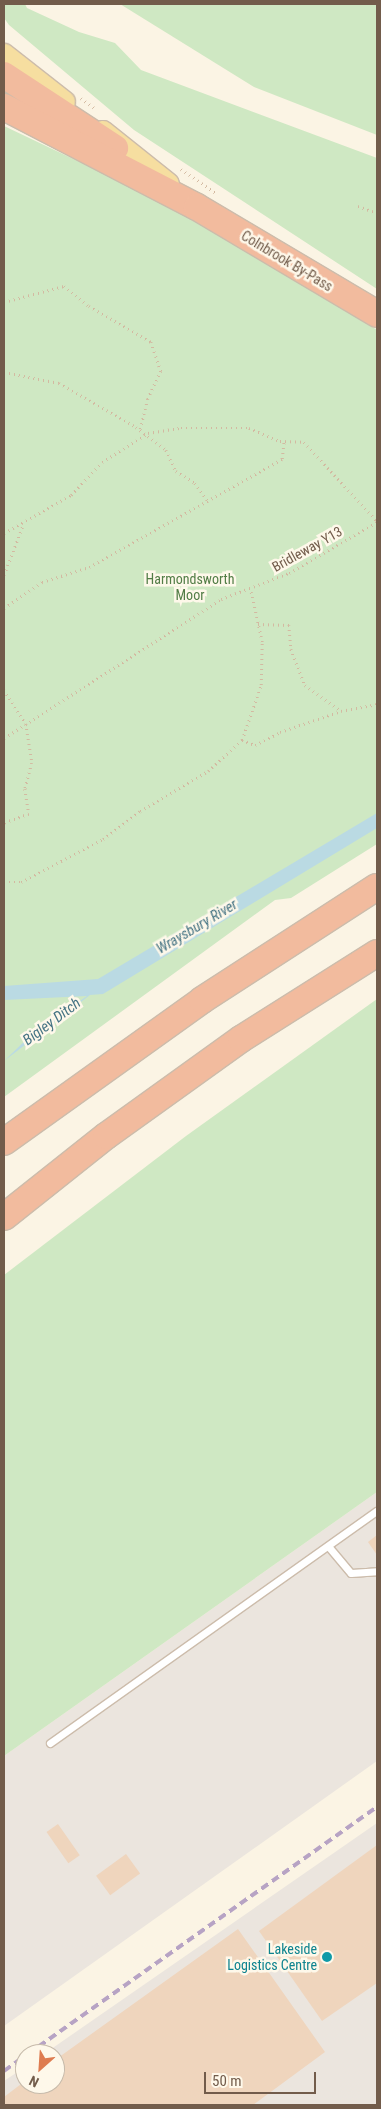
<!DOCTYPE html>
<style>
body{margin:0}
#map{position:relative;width:381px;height:2109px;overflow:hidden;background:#fbf4e4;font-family:"Roboto Condensed",sans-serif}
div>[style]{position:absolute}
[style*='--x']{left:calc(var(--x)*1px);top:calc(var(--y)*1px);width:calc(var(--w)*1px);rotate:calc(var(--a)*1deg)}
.industrial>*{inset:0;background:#ebe5de}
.green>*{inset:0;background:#cfe8c3}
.water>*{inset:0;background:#badae3}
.building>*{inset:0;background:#efd5bd;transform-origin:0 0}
.path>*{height:2.5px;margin-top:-1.25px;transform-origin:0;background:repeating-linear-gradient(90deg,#d3b9a1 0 1px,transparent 0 5px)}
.roads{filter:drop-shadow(1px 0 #ccbcab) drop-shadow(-1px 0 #ccbcab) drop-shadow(0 1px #ccbcab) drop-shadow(0 -1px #ccbcab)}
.lane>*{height:7px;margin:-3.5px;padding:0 3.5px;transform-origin:3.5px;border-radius:3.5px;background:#fff}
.primary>*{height:22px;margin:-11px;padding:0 11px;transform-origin:11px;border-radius:11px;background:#f6dea0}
.highway>*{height:26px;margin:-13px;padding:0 13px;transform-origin:13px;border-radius:13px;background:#f2bb9e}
.rail>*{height:4px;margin-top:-2px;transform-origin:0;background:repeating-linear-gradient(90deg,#b7a3c4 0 8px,transparent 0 13px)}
.dots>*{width:14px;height:14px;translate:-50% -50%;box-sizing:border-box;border:2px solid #fef8ea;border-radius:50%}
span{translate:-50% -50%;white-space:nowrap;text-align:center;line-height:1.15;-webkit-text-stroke:5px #fef8ea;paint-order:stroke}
.street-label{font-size:14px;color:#725c4b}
.park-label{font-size:14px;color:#527d46}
.culture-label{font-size:14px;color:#0d838f}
.right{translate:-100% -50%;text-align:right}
.water-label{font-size:15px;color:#467484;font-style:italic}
.frame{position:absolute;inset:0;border:5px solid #725c4b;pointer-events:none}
.north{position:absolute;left:15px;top:2044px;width:50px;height:50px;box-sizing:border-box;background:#fef8ea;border:1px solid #c6baaa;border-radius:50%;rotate:206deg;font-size:14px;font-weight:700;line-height:20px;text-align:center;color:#725c4b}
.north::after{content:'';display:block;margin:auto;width:18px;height:22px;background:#de7c50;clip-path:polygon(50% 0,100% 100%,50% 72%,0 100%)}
.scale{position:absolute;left:204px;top:2072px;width:112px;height:22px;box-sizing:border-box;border:2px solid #725c4b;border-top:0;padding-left:6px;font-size:15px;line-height:18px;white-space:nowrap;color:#725c4b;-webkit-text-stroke:4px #fef8ea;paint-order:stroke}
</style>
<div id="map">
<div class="industrial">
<div style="clip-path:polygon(377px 1492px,377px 1761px,4px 2026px,4px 1756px)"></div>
<div style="clip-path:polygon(377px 1823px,377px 2105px,4px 2105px,4px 2081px,25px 2067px,25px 2084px,55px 2084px,55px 2054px,44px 2054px)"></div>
</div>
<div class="green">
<div style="clip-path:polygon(4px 4px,25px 4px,27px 8px,79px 32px,115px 43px,141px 70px,377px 158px,377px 289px,134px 130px,9px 25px,4px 18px)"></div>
<div style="clip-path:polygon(120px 4px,377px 4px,377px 135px,254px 87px)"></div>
<div style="clip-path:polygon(4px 126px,189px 214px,377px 330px,377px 844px,291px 898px,275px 900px,4px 1097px)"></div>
<div style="clip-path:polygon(377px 999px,377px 1492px,4px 1756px,4px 1275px,186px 1136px)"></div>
</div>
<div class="water">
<div style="clip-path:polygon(377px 813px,377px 828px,103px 994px,90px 995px,4px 1061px,31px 1035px,87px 996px,4px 1000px,4px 986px,98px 979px)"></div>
</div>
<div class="building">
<div style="clip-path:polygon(377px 1535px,377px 1555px,368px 1542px)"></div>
<div style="left:58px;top:1824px;width:38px;height:14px;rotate:55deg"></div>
<div style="clip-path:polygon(377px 1845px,377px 1983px,322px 2021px,259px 1931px)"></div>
<div style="left:126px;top:1854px;width:24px;height:37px;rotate:54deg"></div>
<div style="clip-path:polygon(238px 1929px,325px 2052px,253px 2105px,4px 2105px,4px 2097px,25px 2081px,25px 2084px,55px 2084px,55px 2060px)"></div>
</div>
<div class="path">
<div style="--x:81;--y:98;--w:17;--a:36"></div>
<div style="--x:181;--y:169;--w:42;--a:34.4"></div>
<div style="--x:358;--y:206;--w:20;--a:20"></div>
<div style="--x:4;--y:302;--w:62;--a:-14.9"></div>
<div style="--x:64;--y:286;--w:32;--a:39"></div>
<div style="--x:89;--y:306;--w:72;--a:30.1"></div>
<div style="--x:151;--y:342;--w:31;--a:71"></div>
<div style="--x:161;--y:371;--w:31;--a:115"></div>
<div style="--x:148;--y:399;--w:32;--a:104"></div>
<div style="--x:4;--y:372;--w:56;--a:11.3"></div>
<div style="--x:59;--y:383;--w:89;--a:29.7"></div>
<div style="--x:136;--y:427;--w:38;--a:37"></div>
<div style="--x:166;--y:450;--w:23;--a:65"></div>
<div style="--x:176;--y:471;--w:22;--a:32"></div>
<div style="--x:195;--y:483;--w:22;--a:54"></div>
<div style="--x:4;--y:533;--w:77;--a:-29.6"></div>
<div style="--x:71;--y:495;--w:45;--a:-46.8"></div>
<div style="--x:102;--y:462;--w:54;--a:-32.2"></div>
<div style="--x:148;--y:433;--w:33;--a:-9"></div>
<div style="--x:181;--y:428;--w:68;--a:0"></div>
<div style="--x:249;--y:428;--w:34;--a:23"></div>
<div style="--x:280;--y:441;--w:24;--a:2"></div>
<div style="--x:304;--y:442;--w:108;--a:47.3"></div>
<div style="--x:4;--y:575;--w:53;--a:-69.2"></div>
<div style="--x:4;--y:608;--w:46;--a:-34.4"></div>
<div style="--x:42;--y:582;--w:49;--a:-17.7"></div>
<div style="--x:89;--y:567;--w:221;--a:-29.2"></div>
<div style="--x:282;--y:459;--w:18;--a:-84"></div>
<div style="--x:258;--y:624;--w:31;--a:2"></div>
<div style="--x:289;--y:625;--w:24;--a:85"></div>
<div style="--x:291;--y:649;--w:39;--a:69"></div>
<div style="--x:305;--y:685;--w:44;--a:35.8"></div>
<div style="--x:4;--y:690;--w:40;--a:57.1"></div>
<div style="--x:26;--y:724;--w:39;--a:81"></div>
<div style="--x:32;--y:763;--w:27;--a:105"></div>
<div style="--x:25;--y:789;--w:25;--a:81"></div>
<div style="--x:29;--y:814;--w:27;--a:160"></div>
<div style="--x:4;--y:738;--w:258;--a:-32.6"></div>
<div style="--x:221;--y:599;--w:73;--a:-20.9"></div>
<div style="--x:289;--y:573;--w:102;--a:-30.1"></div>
<div style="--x:242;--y:740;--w:14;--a:21"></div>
<div style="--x:255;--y:745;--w:28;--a:-27"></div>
<div style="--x:280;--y:732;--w:65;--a:-19"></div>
<div style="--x:341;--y:711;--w:37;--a:-11"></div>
<div style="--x:4;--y:882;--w:17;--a:0"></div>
<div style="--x:21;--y:882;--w:93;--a:-27.7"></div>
<div style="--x:103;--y:839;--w:46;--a:-37.1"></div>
<div style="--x:140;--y:811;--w:79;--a:-30.5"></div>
<div style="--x:208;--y:771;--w:46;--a:-42.4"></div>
<div style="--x:242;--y:740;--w:58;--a:-70.9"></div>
<div style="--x:261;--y:685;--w:43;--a:-88.7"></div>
<div style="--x:262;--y:642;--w:55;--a:-102.5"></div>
</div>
<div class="roads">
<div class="lane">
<div style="--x:328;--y:1546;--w:35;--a:50"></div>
<div style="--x:351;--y:1573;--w:26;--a:-4"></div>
<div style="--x:50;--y:1743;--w:401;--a:-35.4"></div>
</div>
<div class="primary">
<div style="--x:4;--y:55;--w:76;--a:38.1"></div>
<div style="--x:103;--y:132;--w:83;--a:38.7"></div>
</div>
<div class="highway">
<div style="--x:4;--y:75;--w:133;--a:33.3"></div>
<div style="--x:4;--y:107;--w:217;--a:27.4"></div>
<div style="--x:197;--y:207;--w:209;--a:30.7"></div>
<div style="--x:4;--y:1142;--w:244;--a:-35.6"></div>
<div style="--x:202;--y:1000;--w:208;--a:-32.9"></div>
<div style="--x:4;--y:1217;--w:130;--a:-38.5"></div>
<div style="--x:106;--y:1136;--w:166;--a:-35.7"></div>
<div style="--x:241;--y:1039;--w:161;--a:-32.3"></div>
</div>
</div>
<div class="rail">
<div style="--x:28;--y:2054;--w:428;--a:-35.3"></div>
<div style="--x:4;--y:2071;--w:26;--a:-36"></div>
</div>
<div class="dots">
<div style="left:327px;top:1957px;background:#0f9aa8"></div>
</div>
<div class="street-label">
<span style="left:287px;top:261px;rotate:31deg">Colnbrook By-Pass</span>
<span style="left:307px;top:549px;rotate:-29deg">Bridleway Y13</span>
</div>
<div class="park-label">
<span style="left:190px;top:587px">Harmondsworth<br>Moor</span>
</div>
<div class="culture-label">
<span class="right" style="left:317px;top:1957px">Lakeside<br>Logistics Centre</span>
</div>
<div class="water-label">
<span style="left:197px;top:927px;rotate:-31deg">Wraysbury River</span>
<span style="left:52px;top:1022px;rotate:-37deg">Bigley Ditch</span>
</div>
<div class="frame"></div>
<div class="north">N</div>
<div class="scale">50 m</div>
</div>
